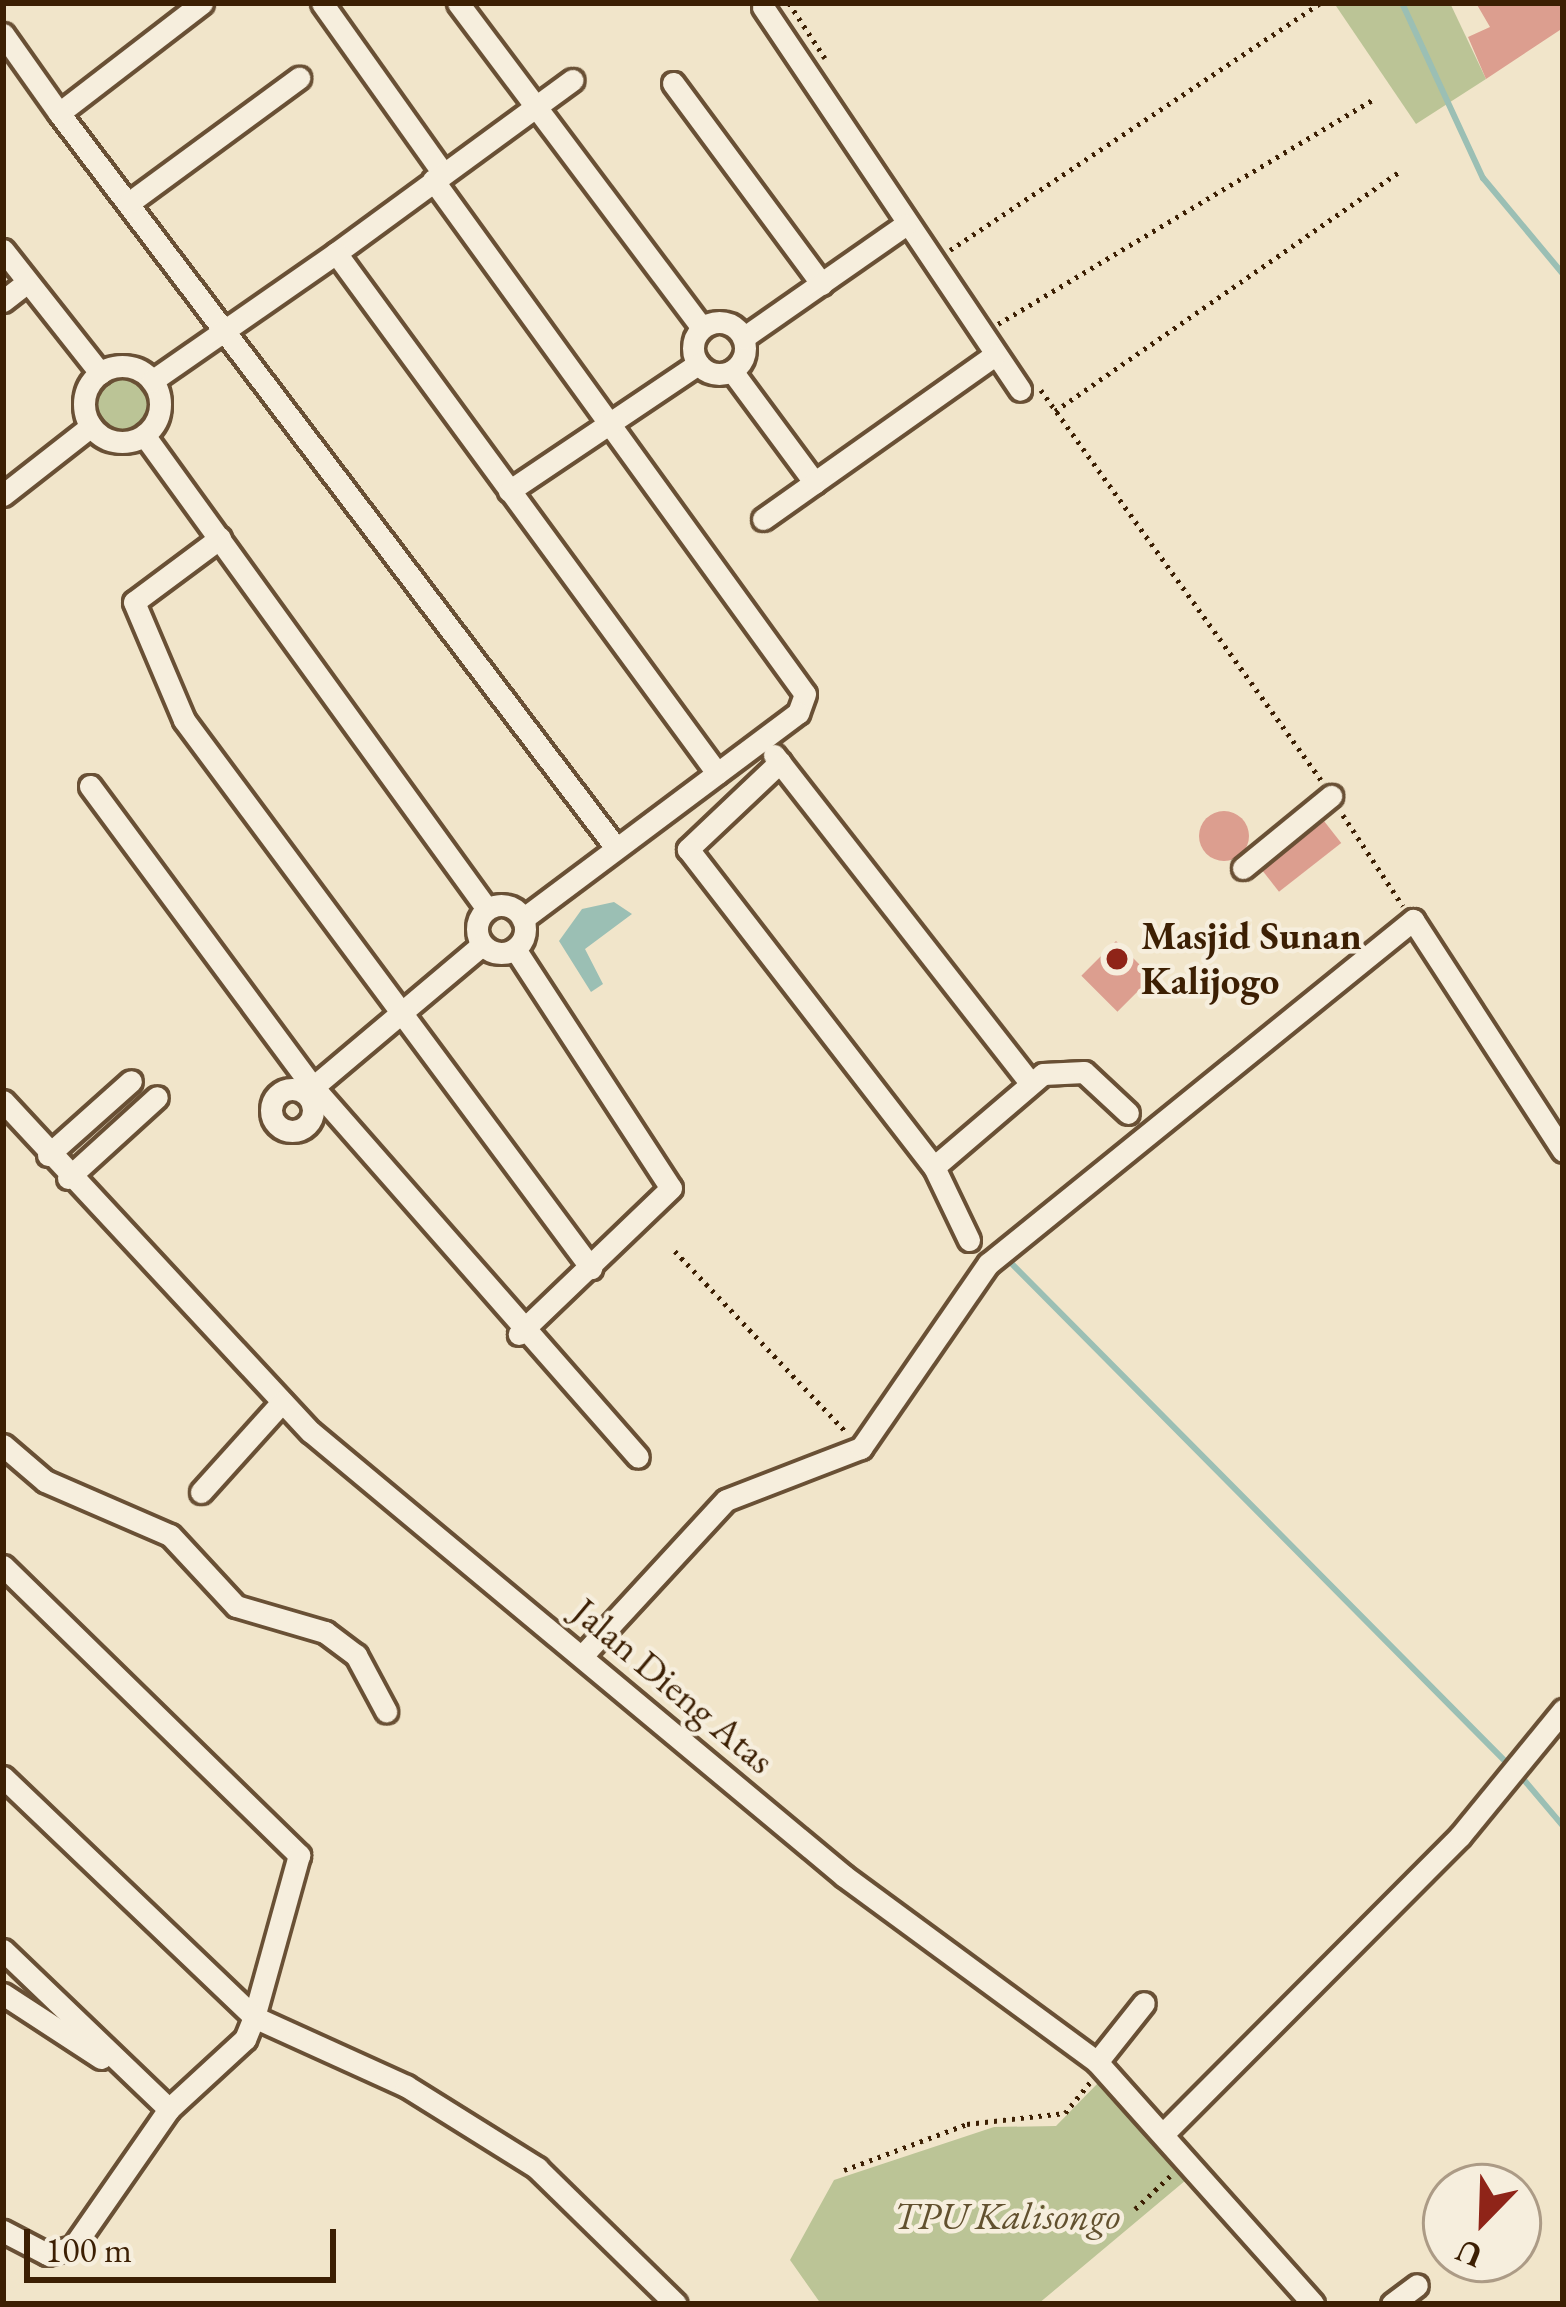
<!DOCTYPE html>
<style>
body{margin:0}
#map{position:relative;width:1566px;height:2307px;overflow:hidden;background:#f1e5ca;font-family:"EB Garamond",serif}
div>[style]{position:absolute}
[style*='--x']{left:calc(var(--x)*1px);top:calc(var(--y)*1px);width:calc(var(--w)*1px);rotate:calc(var(--a)*1deg)}
.green>*{inset:0;background:#bbc496}
.round{border-radius:50%}
.water>*{inset:0;background:#9bbfb4}
.stream>*{height:6px;margin:-3px;padding:0 3px;transform-origin:3px;border-radius:3px;background:#9bbfb4}
.building>*{inset:0;background:#dc9e8f;transform-origin:0 0}
.path>*{height:4.5px;margin-top:-2.25px;transform-origin:0;background:repeating-linear-gradient(90deg,#3c1f03 0 3px,transparent 0 9px)}
.roads{filter:drop-shadow(3px 0 #695035) drop-shadow(-3px 0 #695035) drop-shadow(0 3px #695035) drop-shadow(0 -3px #695035)}
.minor>*{height:21px;margin:-10.5px;padding:0 10.5px;transform-origin:10.5px;border-radius:10.5px;background:#f6eedd}
.minor>.ring{margin:-10.5px;padding:0;box-sizing:content-box;background:none;border:21px solid #f6eedd;border-radius:50%}
.dots>*{width:33px;height:33px;translate:-50% -50%;box-sizing:border-box;border:6px solid #f6eedd;border-radius:50%}
span{translate:-50% -50%;white-space:nowrap;text-align:center;line-height:1.15;-webkit-text-stroke:9px #f6eedd;paint-order:stroke}
.poi-label{font-size:39px;color:#3c1f03;font-weight:700}
.left{translate:0 -50%;text-align:left}
.street-label{font-size:39px;color:#3c1f03}
.park-label{font-size:39px;color:#62512f;font-style:italic}
.frame{position:absolute;inset:0;border:6px solid #3c1f03;pointer-events:none}
.north{position:absolute;left:1422px;top:2163px;width:120px;height:120px;box-sizing:border-box;background:#f6eedd;border:3px solid #ac9b86;border-radius:50%;rotate:203deg;font-size:33px;font-weight:700;line-height:48px;text-align:center;color:#3c1f03}
.north::after{content:'';display:block;margin:auto;width:42px;height:54px;background:#8f2418;clip-path:polygon(50% 0,100% 100%,50% 72%,0 100%)}
.scale{position:absolute;left:24px;top:2229px;width:312px;height:54px;box-sizing:border-box;border:6px solid #3c1f03;border-top:0;padding-left:15px;font-size:36px;line-height:42px;white-space:nowrap;color:#3c1f03;-webkit-text-stroke:9px #f6eedd;paint-order:stroke}
</style>
<div id="map">
<div class="green">
<div style="clip-path:polygon(1334px 3px,1450px 3px,1486px 79px,1416px 124px)"></div>
<div class="round" style="left:96px;top:379px;width:52px;height:52px"></div>
<div style="clip-path:polygon(1098px 2083px,1192px 2175px,1038px 2304px,821px 2304px,790px 2260px,834px 2180px,994px 2127px,1056px 2126px)"></div>
</div>
<div class="water">
<div style="clip-path:polygon(614px 902px,632px 914px,585px 949px,603px 984px,591px 992px,559px 941px,582px 909px)"></div>
</div>
<div class="stream">
<div style="--x:1402;--y:3;--w:193;--a:65.2"></div>
<div style="--x:1483;--y:178;--w:125;--a:50.2"></div>
<div style="--x:1009;--y:1261;--w:710;--a:45.23"></div>
<div style="--x:1519;--y:1774;--w:68;--a:49.8"></div>
</div>
<div class="building">
<div style="clip-path:polygon(1476px 3px,1563px 3px,1563px 28px,1486px 79px,1468px 37px,1490px 27px)"></div>
<div class="round" style="left:1199px;top:811px;width:50px;height:50px"></div>
<div style="left:1324px;top:821px;width:28px;height:79px;rotate:52deg"></div>
<div style="left:1116px;top:941px;width:51px;height:49px;rotate:45deg"></div>
</div>
<div class="path">
<div style="--x:789;--y:3;--w:66;--a:56.8"></div>
<div style="--x:950;--y:250;--w:446;--a:-33.7"></div>
<div style="--x:998;--y:324;--w:440;--a:-30.9"></div>
<div style="--x:1041;--y:390;--w:480;--a:54.3"></div>
<div style="--x:1055;--y:411;--w:419;--a:-34.8"></div>
<div style="--x:1343;--y:815;--w:109;--a:56.6"></div>
<div style="--x:675;--y:1251;--w:248;--a:46.6"></div>
<div style="--x:844;--y:2170;--w:131;--a:-20.5"></div>
<div style="--x:967;--y:2124;--w:99;--a:-6.4"></div>
<div style="--x:1065;--y:2113;--w:41;--a:-50.9"></div>
<div style="--x:1135;--y:2209;--w:48;--a:-43.3"></div>
</div>
<div class="roads">
<div class="minor">
<div style="--x:202;--y:3;--w:180;--a:142.4"></div>
<div style="--x:59;--y:113;--w:922;--a:52.84"></div>
<div style="--x:322;--y:3;--w:209;--a:54.6"></div>
<div style="--x:458;--y:3;--w:406;--a:53.1"></div>
<div style="--x:763;--y:7;--w:461;--a:56.1"></div>
<div style="--x:3;--y:34;--w:97;--a:54.7"></div>
<div style="--x:673;--y:83;--w:250;--a:53.5"></div>
<div style="--x:433;--y:180;--w:634;--a:54.11"></div>
<div style="--x:805;--y:694;--w:20;--a:110"></div>
<div style="--x:798;--y:713;--w:344;--a:143.2"></div>
<div style="--x:130;--y:202;--w:210;--a:-36.3"></div>
<div style="--x:3;--y:250;--w:157;--a:51.7"></div>
<div style="--x:336;--y:253;--w:293;--a:-36.2"></div>
<div style="--x:3;--y:301;--w:31;--a:-38"></div>
<div class="ring" style="left:693px;top:322px;width:31px;height:31px"></div>
<div style="--x:743;--y:338;--w:198;--a:-34.9"></div>
<div class="ring" style="left:84px;top:366px;width:55px;height:55px"></div>
<div style="--x:732;--y:371;--w:139;--a:53.5"></div>
<div style="--x:152;--y:381;--w:224;--a:-34.8"></div>
<div style="--x:336;--y:253;--w:645;--a:53.77"></div>
<div style="--x:144;--y:435;--w:585;--a:54.11"></div>
<div style="--x:509;--y:491;--w:228;--a:-33.9"></div>
<div style="--x:3;--y:495;--w:112;--a:-38.1"></div>
<div style="--x:763;--y:519;--w:284;--a:-35.3"></div>
<div style="--x:220;--y:538;--w:107;--a:143.3"></div>
<div style="--x:134;--y:602;--w:128;--a:67"></div>
<div style="--x:184;--y:720;--w:683;--a:53.4"></div>
<div style="--x:774;--y:755;--w:416;--a:52"></div>
<div style="--x:780;--y:762;--w:127;--a:136.6"></div>
<div style="--x:688;--y:849;--w:402;--a:52.3"></div>
<div style="--x:934;--y:1167;--w:81;--a:64.4"></div>
<div style="--x:90;--y:786;--w:375;--a:53.5"></div>
<div style="--x:313;--y:1087;--w:492;--a:48.7"></div>
<div style="--x:1243;--y:868;--w:114;--a:-39.3"></div>
<div class="ring" style="left:477px;top:905px;width:27px;height:27px"></div>
<div style="--x:515;--y:949;--w:285;--a:56.9"></div>
<div style="--x:671;--y:1188;--w:211;--a:136.2"></div>
<div class="ring" style="left:271px;top:1089px;width:21px;height:21px"></div>
<div style="--x:306;--y:1093;--w:230;--a:-40.1"></div>
<div style="--x:3;--y:1101;--w:452;--a:47.1"></div>
<div style="--x:311;--y:1432;--w:694;--a:39.79"></div>
<div style="--x:844;--y:1876;--w:314;--a:36.3"></div>
<div style="--x:1097;--y:2062;--w:324;--a:48.2"></div>
<div style="--x:48;--y:1155;--w:111;--a:-41.7"></div>
<div style="--x:934;--y:1167;--w:143;--a:-40.5"></div>
<div style="--x:1043;--y:1074;--w:41;--a:-2.8"></div>
<div style="--x:1084;--y:1072;--w:60;--a:43"></div>
<div style="--x:68;--y:1178;--w:120;--a:-42.3"></div>
<div style="--x:3;--y:1445;--w:55;--a:40.6"></div>
<div style="--x:45;--y:1481;--w:136;--a:23.4"></div>
<div style="--x:170;--y:1535;--w:97;--a:47.1"></div>
<div style="--x:236;--y:1606;--w:93;--a:16.3"></div>
<div style="--x:325;--y:1632;--w:39;--a:37"></div>
<div style="--x:356;--y:1655;--w:64;--a:61.8"></div>
<div style="--x:201;--y:1492;--w:121;--a:-48"></div>
<div style="--x:3;--y:1566;--w:414;--a:44.3"></div>
<div style="--x:299;--y:1855;--w:168;--a:105.5"></div>
<div style="--x:254;--y:2017;--w:167;--a:24.4"></div>
<div style="--x:406;--y:2086;--w:155;--a:32"></div>
<div style="--x:537;--y:2168;--w:194;--a:44.4"></div>
<div style="--x:582;--y:1656;--w:212;--a:-47.3"></div>
<div style="--x:726;--y:1500;--w:145;--a:-21.1"></div>
<div style="--x:861;--y:1448;--w:224;--a:-55.4"></div>
<div style="--x:988;--y:1264;--w:547;--a:-38.99"></div>
<div style="--x:1413;--y:920;--w:275;--a:57"></div>
<div style="--x:3;--y:1777;--w:347;--a:43.7"></div>
<div style="--x:254;--y:2017;--w:24;--a:112"></div>
<div style="--x:245;--y:2039;--w:103;--a:137.4"></div>
<div style="--x:3;--y:1950;--w:230;--a:43.8"></div>
<div style="--x:169;--y:2109;--w:168;--a:124.8"></div>
<div style="--x:73;--y:2247;--w:27;--a:165"></div>
<div style="--x:47;--y:2254;--w:50;--a:-152.4"></div>
<div style="--x:3;--y:1994;--w:117;--a:33.1"></div>
<div style="--x:1097;--y:2062;--w:75;--a:-51.5"></div>
<div style="--x:1167;--y:2130;--w:415;--a:-45.1"></div>
<div style="--x:1460;--y:1836;--w:163;--a:-50.7"></div>
<div style="--x:1392;--y:2304;--w:31;--a:-37"></div>
</div>
</div>
<div class="dots">
<div style="left:1117px;top:959px;background:#8f2418"></div>
</div>
<div class="poi-label">
<span class="left" style="left:1141px;top:959px">Masjid Sunan<br>Kalijogo</span>
</div>
<div class="street-label">
<span style="left:673px;top:1686px;rotate:40deg">Jalan Dieng Atas</span>
</div>
<div class="park-label">
<span style="left:1007px;top:2216px">TPU Kalisongo</span>
</div>
<div class="frame"></div>
<div class="north">U</div>
<div class="scale">100 m</div>
</div>
